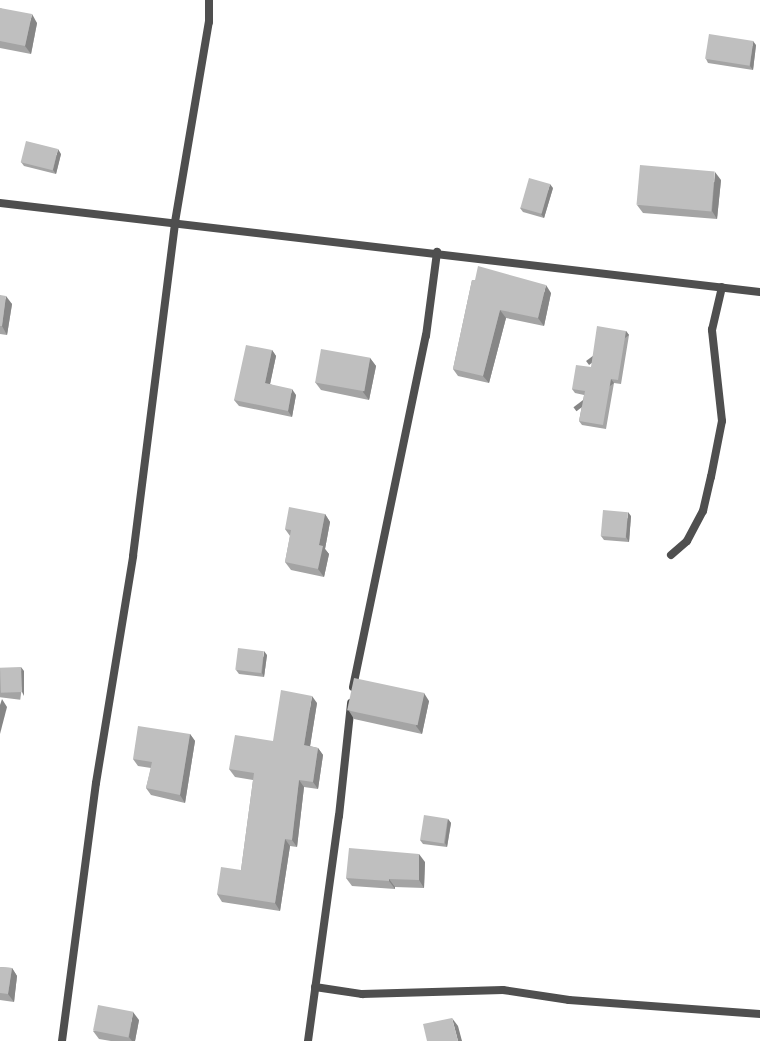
<!DOCTYPE html>
<style>
body{margin:0}
#map{position:relative;width:760px;height:1041px;overflow:hidden;background:#fff;font-family:"Titillium Web",sans-serif}
div>[style]{position:absolute}
[style*='--x']{left:calc(var(--x)*1px);top:calc(var(--y)*1px);width:calc(var(--w)*1px);rotate:calc(var(--a)*1deg)}
.lane>*{height:8px;margin:-4px;padding:0 4px;transform-origin:4px;border-radius:4px;background:#4f4f4f}
.street>*{height:8px;margin:-4px;padding:0 4px;transform-origin:4px;border-radius:4px;background:#4f4f4f}
.wall>*{inset:0;background:#a4a4a4;transform-origin:0 0}
.shaded-wall>*{inset:0;background:#868686;transform-origin:0 0}
.building>*{inset:0;background:#bfbfbf;transform-origin:0 0}
span{translate:-50% -50%;white-space:nowrap;text-align:center;line-height:1.15;-webkit-text-stroke:4px #fff;paint-order:stroke}
</style>
<div id="map">
<div class="lane">
<div style="--x:671;--y:555;--w:21;--a:-41"></div>
<div style="--x:687;--y:541;--w:34;--a:-62"></div>
<div style="--x:703;--y:511;--w:35;--a:-77"></div>
<div style="--x:711;--y:477;--w:57;--a:-78.9"></div>
<div style="--x:722;--y:421;--w:92;--a:-96.3"></div>
<div style="--x:712;--y:330;--w:44;--a:-76.9"></div>
</div>
<div class="street">
<div style="--x:0;--y:203;--w:765;--a:6.68"></div>
<div style="--x:353;--y:687;--w:359;--a:-78.3"></div>
<div style="--x:426;--y:336;--w:85;--a:-82.5"></div>
<div style="--x:315;--y:987;--w:48;--a:8.5"></div>
<div style="--x:362;--y:994;--w:141;--a:-1.6"></div>
<div style="--x:503;--y:990;--w:67;--a:8.6"></div>
<div style="--x:569;--y:1000;--w:192;--a:4.2"></div>
<div style="--x:62;--y:1041;--w:260;--a:-82.5"></div>
<div style="--x:96;--y:783;--w:230;--a:-80.7"></div>
<div style="--x:133;--y:556;--w:337;--a:-82.8"></div>
<div style="--x:175;--y:222;--w:203;--a:-80.4"></div>
<div style="--x:209;--y:22;--w:22;--a:-90"></div>
<div style="--x:308;--y:1041;--w:227;--a:-82.2"></div>
<div style="--x:339;--y:816;--w:114;--a:-83.9"></div>
</div>
<div class="wall">
<div style="clip-path:polygon(0 8px,37px 23px,31px 54px,0 48px)"></div>
<div style="clip-path:polygon(756px 45px,753px 70px,708px 63px,706px 59px)"></div>
<div style="clip-path:polygon(61px 154px,56px 174px,24px 166px,21px 162px)"></div>
<div style="clip-path:polygon(721px 180px,717px 219px,643px 213px,637px 205px)"></div>
<div style="clip-path:polygon(553px 188px,544px 218px,523px 212px,520px 208px)"></div>
<div style="clip-path:polygon(472px 280px,551px 293px,544px 326px,506px 318px,489px 383px,458px 376px,453px 369px)"></div>
<div style="clip-path:polygon(0 295px,12px 304px,7px 335px,0 334px)"></div>
<div style="clip-path:polygon(626px 331px,629px 335px,621px 384px,614px 383px,606px 429px,582px 425px,579px 421px,584px 395px,575px 393px,572px 389px,591px 367px)"></div>
<div style="clip-path:polygon(272px 350px,276px 356px,270px 384px,296px 395px,292px 417px,239px 406px,234px 400px)"></div>
<div style="clip-path:polygon(370px 358px,376px 366px,369px 400px,321px 390px,315px 382px)"></div>
<div style="clip-path:polygon(325px 514px,330px 522px,325px 549px,329px 554px,324px 577px,291px 570px,285px 562px,290px 536px,285px 529px)"></div>
<div style="clip-path:polygon(631px 516px,629px 542px,604px 540px,601px 536px)"></div>
<div style="clip-path:polygon(267px 655px,264px 677px,239px 674px,236px 670px)"></div>
<div style="left:0;top:668px;width:24px;height:29px;rotate:7deg"></div>
<div style="clip-path:polygon(429px 701px,422px 734px,354px 719px,349px 711px)"></div>
<div style="clip-path:polygon(317px 703px,310px 746px,318px 748px,323px 755px,318px 789px,304px 787px,297px 847px,290px 846px,280px 911px,222px 902px,217px 894px,241px 870px,253px 780px,235px 777px,229px 769px,273px 741px)"></div>
<div style="clip-path:polygon(190px 734px,195px 741px,185px 803px,151px 795px,146px 788px,151px 768px,138px 766px,133px 759px)"></div>
<div style="clip-path:polygon(448px 819px,451px 823px,447px 847px,423px 844px,420px 840px)"></div>
<div style="clip-path:polygon(425px 862px,424px 888px,395px 887px,395px 889px,352px 886px,346px 878px)"></div>
<div style="clip-path:polygon(0 967px,12px 968px,17px 976px,14px 1002px,0 1000px)"></div>
<div style="clip-path:polygon(139px 1020px,135px 1041px,111px 1041px,99px 1039px,93px 1031px)"></div>
</div>
<div class="shaded-wall">
<div style="clip-path:polygon(32px 14px,37px 23px,31px 54px,25px 46px)"></div>
<div style="clip-path:polygon(753px 41px,756px 45px,753px 70px,750px 66px)"></div>
<div style="clip-path:polygon(58px 149px,61px 154px,56px 174px,53px 170px)"></div>
<div style="clip-path:polygon(715px 172px,721px 180px,717px 219px,712px 211px)"></div>
<div style="clip-path:polygon(550px 184px,553px 188px,544px 218px,541px 214px)"></div>
<div style="clip-path:polygon(546px 285px,551px 293px,544px 326px,538px 318px)"></div>
<div style="clip-path:polygon(6px 296px,12px 304px,7px 335px,2px 326px)"></div>
<div style="clip-path:polygon(500px 310px,506px 318px,489px 383px,483px 376px)"></div>
<div style="left:626px;top:331px;width:5px;height:50px;rotate:53deg"></div>
<div style="clip-path:polygon(272px 350px,276px 356px,269px 389px,265px 383px)"></div>
<div style="clip-path:polygon(370px 358px,376px 366px,369px 400px,363px 392px)"></div>
<div style="left:611px;top:379px;width:5px;height:47px;rotate:53deg"></div>
<div style="clip-path:polygon(292px 389px,296px 395px,292px 417px,288px 411px)"></div>
<div style="clip-path:polygon(628px 512px,631px 516px,629px 542px,626px 537px)"></div>
<div style="clip-path:polygon(325px 514px,330px 522px,325px 549px,329px 554px,324px 577px,318px 569px,319px 545px)"></div>
<div style="clip-path:polygon(264px 651px,267px 655px,264px 677px,262px 673px)"></div>
<div style="clip-path:polygon(21px 667px,24px 671px,24px 696px,22px 692px)"></div>
<div style="clip-path:polygon(424px 693px,429px 701px,422px 734px,416px 726px)"></div>
<div style="clip-path:polygon(312px 696px,317px 703px,309px 753px,304px 745px)"></div>
<div style="clip-path:polygon(2px 699px,7px 707px,0 734px,0 705px)"></div>
<div style="clip-path:polygon(190px 734px,195px 741px,185px 803px,180px 795px)"></div>
<div style="clip-path:polygon(318px 748px,323px 755px,318px 789px,313px 782px)"></div>
<div style="clip-path:polygon(299px 780px,304px 787px,297px 847px,292px 840px)"></div>
<div style="clip-path:polygon(448px 819px,451px 823px,447px 847px,445px 843px)"></div>
<div style="clip-path:polygon(285px 839px,290px 846px,280px 911px,275px 903px)"></div>
<div style="clip-path:polygon(419px 854px,425px 862px,424px 888px,419px 880px)"></div>
<div style="clip-path:polygon(389px 879px,395px 887px,395px 889px,389px 881px)"></div>
<div style="clip-path:polygon(12px 968px,17px 976px,14px 1002px,8px 994px)"></div>
<div style="clip-path:polygon(133px 1012px,139px 1020px,135px 1041px,132px 1041px,129px 1037px)"></div>
<div style="clip-path:polygon(452px 1018px,458px 1026px,462px 1041px,458px 1041px)"></div>
</div>
<div class="building">
<div style="clip-path:polygon(0 8px,32px 14px,25px 46px,0 41px)"></div>
<div style="left:709px;top:34px;width:45px;height:25px;rotate:9deg"></div>
<div style="left:26px;top:141px;width:33px;height:22px;rotate:14deg"></div>
<div style="left:640px;top:165px;width:75px;height:40px;rotate:5deg"></div>
<div style="left:529px;top:178px;width:22px;height:31px;rotate:16deg"></div>
<div style="clip-path:polygon(478px 266px,546px 285px,538px 318px,500px 310px,483px 376px,453px 369px,472px 280px,475px 280px)"></div>
<div style="clip-path:polygon(0 295px,6px 296px,2px 326px,0 326px)"></div>
<div style="clip-path:polygon(597px 326px,626px 331px,618px 380px,611px 379px,603px 425px,579px 421px,585px 391px,572px 389px,576px 365px,591px 367px)"></div>
<div style="clip-path:polygon(246px 345px,272px 350px,265px 383px,292px 389px,288px 411px,234px 400px)"></div>
<div style="left:321px;top:349px;width:50px;height:34px;rotate:10deg"></div>
<div style="clip-path:polygon(289px 507px,325px 514px,319px 545px,323px 546px,318px 569px,285px 562px,291px 530px,285px 529px)"></div>
<div style="left:603px;top:510px;width:25px;height:26px;rotate:5deg"></div>
<div style="left:238px;top:648px;width:26px;height:22px;rotate:7deg"></div>
<div style="left:21px;top:667px;width:25px;height:21px;rotate:88deg"></div>
<div style="left:354px;top:678px;width:72px;height:33px;rotate:12deg"></div>
<div style="clip-path:polygon(281px 690px,312px 696px,304px 745px,318px 748px,313px 782px,299px 780px,292px 840px,285px 839px,275px 903px,217px 894px,221px 867px,241px 870px,254px 773px,229px 769px,235px 735px,273px 741px)"></div>
<div style="clip-path:polygon(138px 726px,190px 734px,180px 795px,146px 788px,152px 762px,133px 759px)"></div>
<div style="left:424px;top:815px;width:24px;height:25px;rotate:9deg"></div>
<div style="clip-path:polygon(349px 848px,419px 854px,419px 880px,389px 879px,389px 881px,346px 878px)"></div>
<div style="clip-path:polygon(0 967px,12px 968px,8px 994px,0 993px)"></div>
<div style="left:98px;top:1005px;width:36px;height:26px;rotate:11deg"></div>
<div style="clip-path:polygon(452px 1018px,458px 1041px,427px 1041px,423px 1024px)"></div>
</div>
</div>
